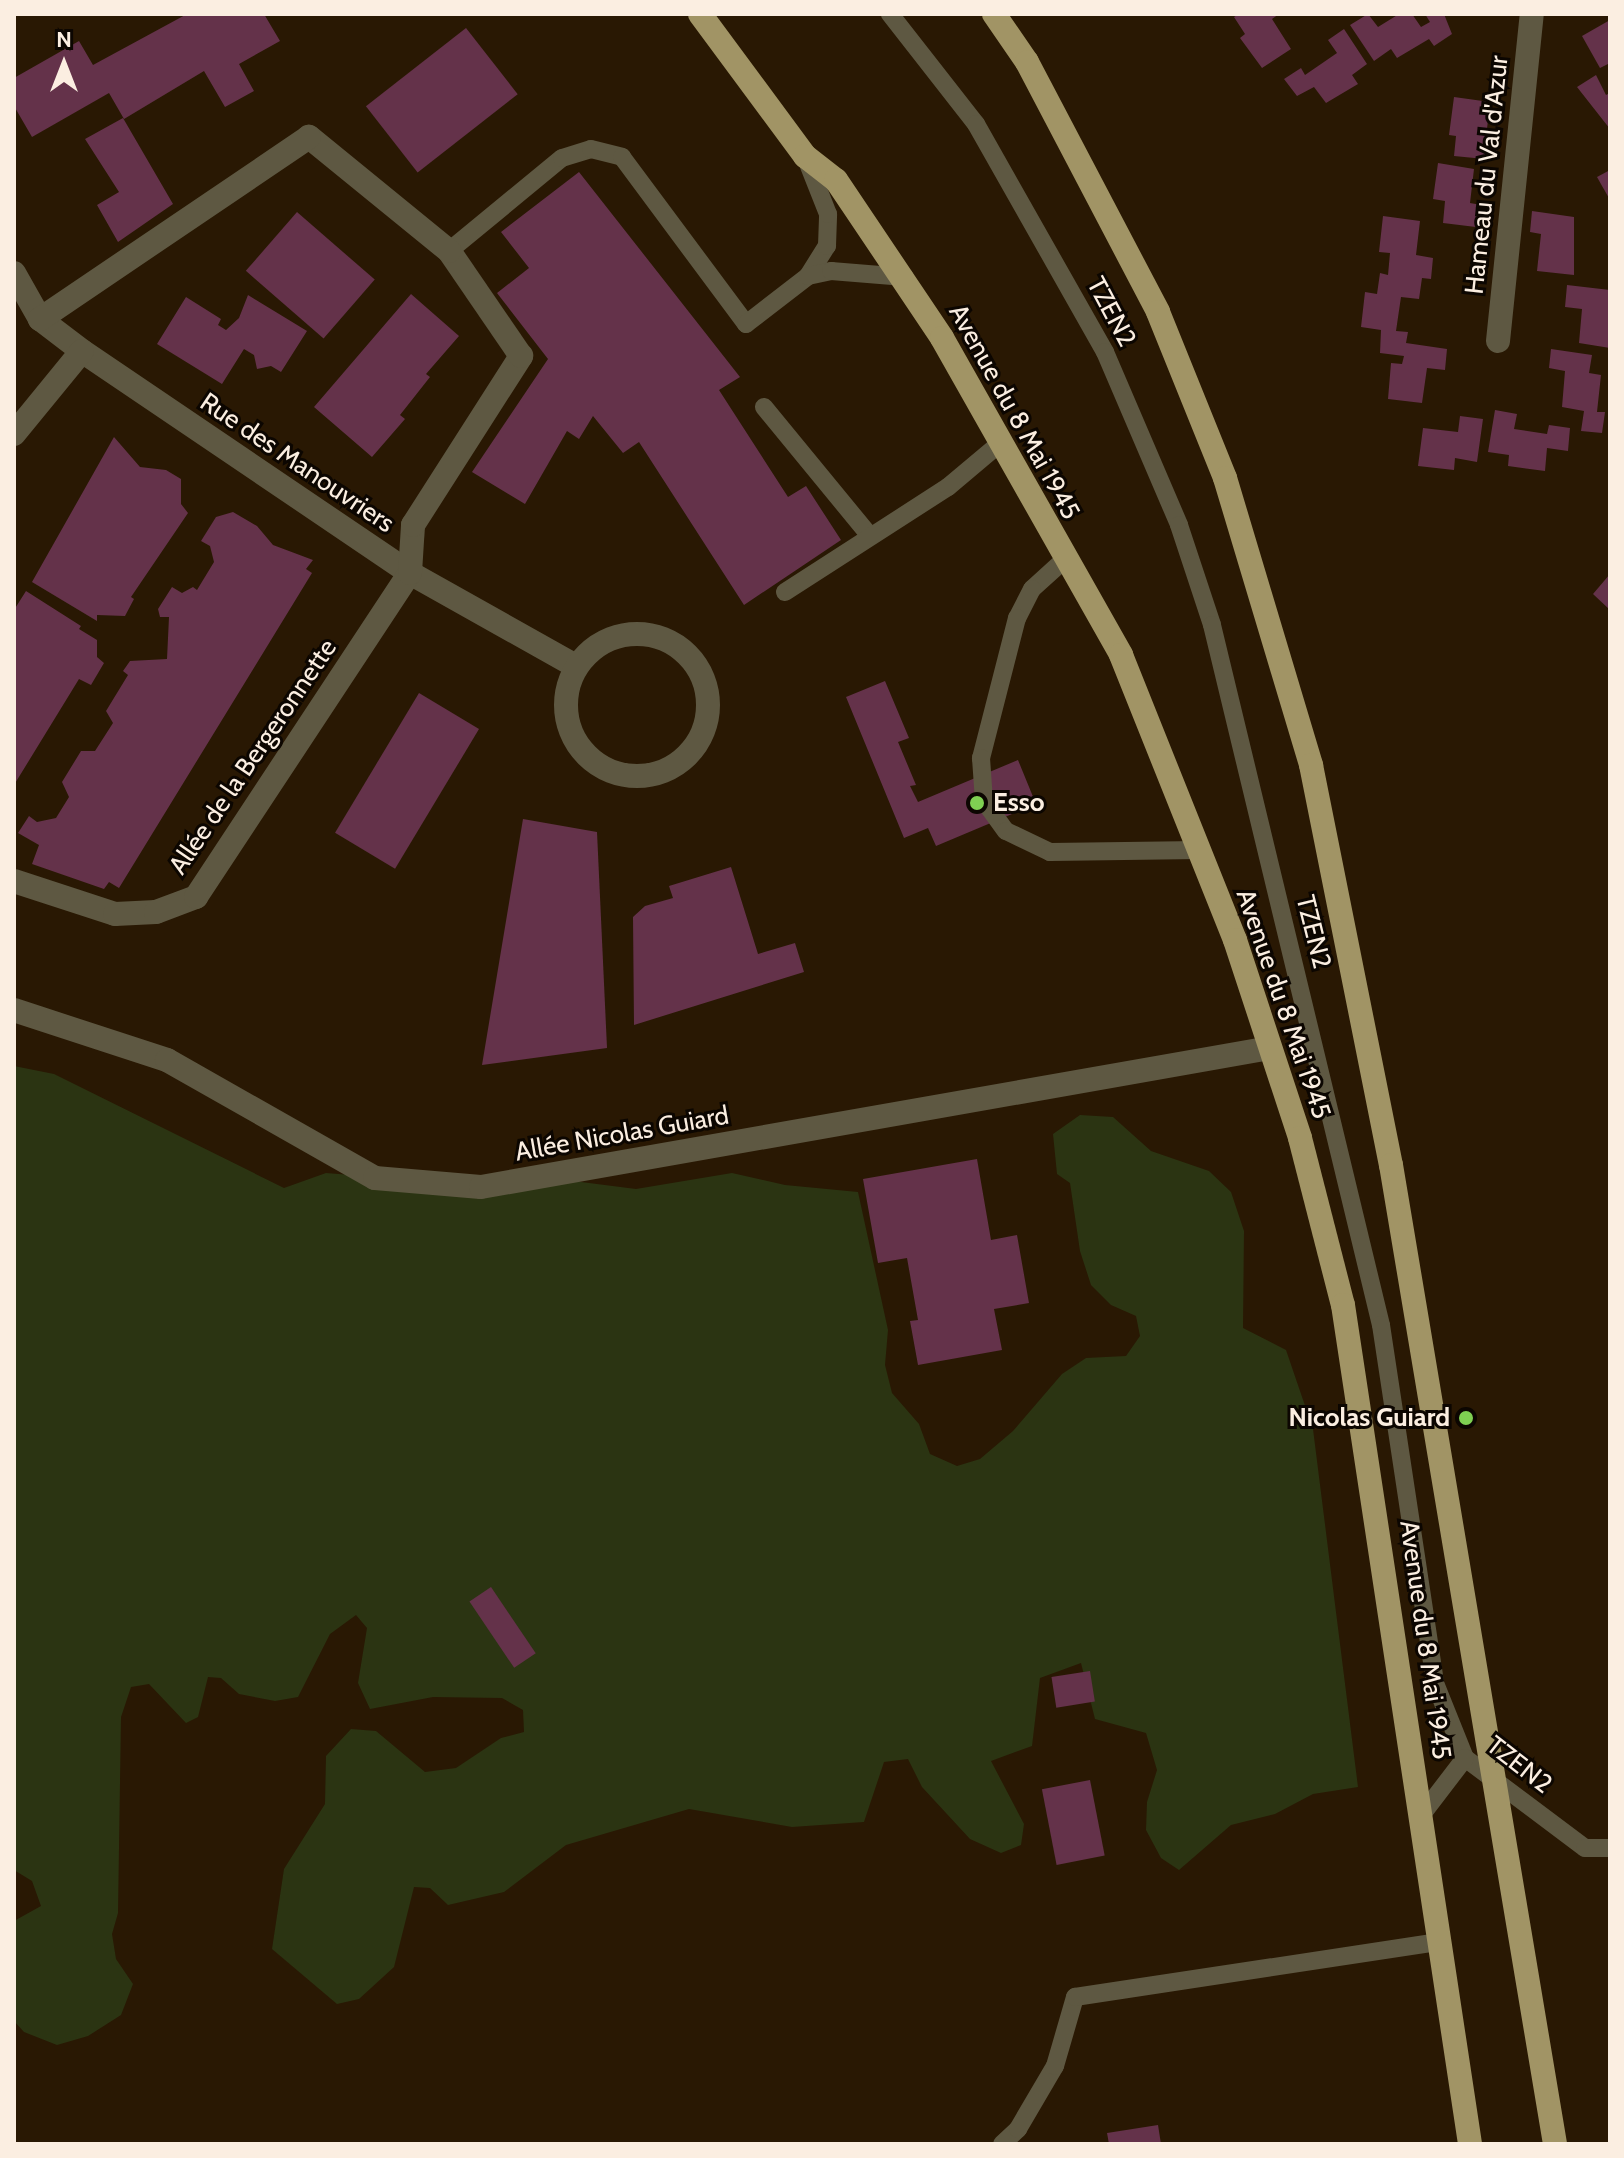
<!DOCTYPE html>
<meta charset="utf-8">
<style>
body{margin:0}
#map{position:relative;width:1624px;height:2158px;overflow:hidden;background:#291803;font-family:Cabin,sans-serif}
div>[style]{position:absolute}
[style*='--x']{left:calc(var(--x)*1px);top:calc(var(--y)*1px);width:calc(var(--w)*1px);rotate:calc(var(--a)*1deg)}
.green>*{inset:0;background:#2b3412}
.building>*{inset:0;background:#64324a;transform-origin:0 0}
.lane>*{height:18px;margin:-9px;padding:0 9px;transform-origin:9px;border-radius:9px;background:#5e5842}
.street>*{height:24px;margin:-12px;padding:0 12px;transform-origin:12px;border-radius:12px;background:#5e5842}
.street>.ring{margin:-12px;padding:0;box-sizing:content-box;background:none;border:24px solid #5e5842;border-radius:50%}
.primary>*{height:24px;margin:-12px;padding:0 12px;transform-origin:12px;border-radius:12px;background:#a19465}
.dots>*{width:22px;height:22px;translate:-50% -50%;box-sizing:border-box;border:4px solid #0c0601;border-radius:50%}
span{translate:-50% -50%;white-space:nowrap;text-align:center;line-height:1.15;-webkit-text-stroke:6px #0c0601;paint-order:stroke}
.street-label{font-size:26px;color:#fbeee1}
.poi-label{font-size:26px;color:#fbeee1;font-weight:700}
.left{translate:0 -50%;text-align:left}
.right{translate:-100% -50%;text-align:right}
.frame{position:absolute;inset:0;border:16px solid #fbeee1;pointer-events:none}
.north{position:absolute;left:24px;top:24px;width:80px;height:80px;-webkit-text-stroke:6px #0c0601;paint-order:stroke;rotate:0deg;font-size:22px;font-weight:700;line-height:32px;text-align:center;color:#fbeee1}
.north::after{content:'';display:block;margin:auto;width:28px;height:36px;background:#fbeee1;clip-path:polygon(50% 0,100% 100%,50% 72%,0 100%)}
</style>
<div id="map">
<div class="green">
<div style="clip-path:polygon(14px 1066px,54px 1074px,284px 1188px,326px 1173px,388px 1178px,550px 1178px,636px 1189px,732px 1173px,785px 1185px,858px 1192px,888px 1330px,885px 1365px,892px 1393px,919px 1424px,930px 1454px,957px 1466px,980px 1459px,1013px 1431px,1062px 1374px,1086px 1358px,1126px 1356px,1140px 1336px,1136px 1316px,1111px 1305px,1091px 1285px,1080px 1251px,1070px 1183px,1057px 1174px,1053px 1134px,1080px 1115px,1113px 1117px,1151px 1151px,1209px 1171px,1231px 1192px,1244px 1231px,1243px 1328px,1286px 1350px,1313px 1429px,1358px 1787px,1313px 1794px,1275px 1814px,1231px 1825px,1179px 1870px,1161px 1858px,1146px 1830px,1147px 1802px,1157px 1770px,1146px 1733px,1095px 1719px,1081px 1663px,1040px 1678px,1032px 1746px,991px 1761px,1024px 1824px,1021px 1845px,1001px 1853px,970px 1839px,922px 1787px,908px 1759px,884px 1762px,864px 1822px,792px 1827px,689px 1809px,566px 1845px,504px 1892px,448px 1905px,430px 1888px,414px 1887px,394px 1967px,359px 1999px,337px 2004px,272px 1949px,284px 1869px,325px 1804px,326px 1756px,351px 1729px,376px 1731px,425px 1772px,456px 1768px,501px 1738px,524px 1732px,523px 1710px,502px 1698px,433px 1697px,370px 1709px,358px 1683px,367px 1628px,356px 1615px,330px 1634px,298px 1697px,275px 1701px,239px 1694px,221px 1678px,208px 1677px,198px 1717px,186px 1723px,149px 1684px,131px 1687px,121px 1717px,118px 1913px,112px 1934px,116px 1959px,133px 1984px,121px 2015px,88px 2036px,57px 2045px,24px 2032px,14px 2021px,14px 1921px,41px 1906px,32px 1881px,14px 1870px)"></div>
</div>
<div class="building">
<div style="clip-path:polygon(187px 14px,264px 14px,280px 41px,239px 64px,254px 91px,225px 107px,204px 71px,124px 119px,109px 93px,32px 137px,14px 106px,14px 78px,79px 41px,93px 65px)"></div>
<div style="clip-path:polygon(1239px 14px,1279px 14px,1272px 19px,1291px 49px,1262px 68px,1240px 38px,1245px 34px,1234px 17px)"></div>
<div style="clip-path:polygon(1368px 14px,1378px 27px,1399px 14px,1412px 14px,1421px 27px,1430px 22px,1425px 14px,1444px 14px,1452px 34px,1434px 46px,1429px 39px,1397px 58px,1391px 49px,1374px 61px,1350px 25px)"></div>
<div style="clip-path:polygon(1610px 20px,1610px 63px,1600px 68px,1582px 36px)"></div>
<div style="left:466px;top:28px;width:84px;height:127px;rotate:52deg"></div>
<div style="clip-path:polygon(1344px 29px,1367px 64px,1352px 75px,1358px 84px,1326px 103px,1314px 87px,1297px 96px,1284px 79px,1301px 68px,1305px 75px,1337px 53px,1328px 40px)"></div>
<div style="clip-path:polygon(1596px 75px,1606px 95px,1610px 93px,1610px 129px,1577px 87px)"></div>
<div style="clip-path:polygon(1454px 97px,1490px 102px,1486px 138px,1499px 140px,1495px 160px,1454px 156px,1456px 136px,1449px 135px)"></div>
<div style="clip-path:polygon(123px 118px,173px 204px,118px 242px,97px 205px,119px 192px,85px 139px)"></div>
<div style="clip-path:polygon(1438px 163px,1474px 169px,1470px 203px,1487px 206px,1484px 228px,1443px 223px,1445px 201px,1433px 199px)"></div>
<div style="clip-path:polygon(1610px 170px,1610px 200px,1597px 177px)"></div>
<div style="clip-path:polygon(579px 172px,740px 377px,719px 390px,788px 497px,806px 486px,841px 540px,744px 605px,639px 442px,623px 453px,593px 416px,579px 439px,567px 431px,525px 504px,472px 472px,548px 359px,497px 293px,529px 268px,501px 232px)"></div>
<div style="clip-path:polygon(1532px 211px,1574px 217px,1574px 275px,1537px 271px,1541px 234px,1530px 232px)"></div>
<div style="left:297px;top:212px;width:103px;height:78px;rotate:41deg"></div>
<div style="clip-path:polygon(1383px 216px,1420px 221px,1416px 255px,1433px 258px,1431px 279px,1422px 278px,1419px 299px,1401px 297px,1396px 331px,1408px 332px,1406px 343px,1447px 349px,1445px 370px,1427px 368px,1422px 403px,1388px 399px,1391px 363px,1402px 364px,1404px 356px,1380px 353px,1381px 330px,1361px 327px,1365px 292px,1377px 294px,1380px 273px,1388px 275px,1390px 253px,1379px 252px)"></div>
<div style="clip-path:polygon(1567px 285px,1610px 290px,1610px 348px,1579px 343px,1582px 309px,1565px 307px)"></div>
<div style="clip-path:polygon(411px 294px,459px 336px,426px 374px,430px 377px,400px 415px,405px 419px,372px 457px,314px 407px)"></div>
<div style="clip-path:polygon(248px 295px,307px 331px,281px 372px,271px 366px,257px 369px,254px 355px,244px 349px,222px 384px,157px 344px,186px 297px,221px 319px,218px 325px,226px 330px,239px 318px)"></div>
<div style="clip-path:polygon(1551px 349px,1592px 355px,1589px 373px,1601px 375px,1597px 412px,1605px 412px,1602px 433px,1581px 431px,1584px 411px,1562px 407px,1565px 371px,1549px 368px)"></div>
<div style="clip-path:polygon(1495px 410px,1517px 414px,1514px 429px,1547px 434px,1549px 425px,1570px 428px,1568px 451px,1547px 448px,1545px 471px,1508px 466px,1509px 455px,1488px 452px)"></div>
<div style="clip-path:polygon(1460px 416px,1483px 419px,1477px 462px,1455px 458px,1454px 470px,1418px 466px,1423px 428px,1458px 432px)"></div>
<div style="clip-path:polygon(114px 437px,140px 467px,166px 470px,181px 479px,181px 504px,188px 513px,131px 597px,134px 599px,125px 616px,97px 615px,97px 621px,32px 582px)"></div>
<div style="clip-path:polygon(233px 512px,257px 526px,273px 545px,313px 560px,306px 569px,312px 573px,119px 888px,109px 882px,104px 889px,32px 864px,39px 845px,18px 833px,29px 816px,37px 822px,56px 818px,69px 797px,62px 782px,81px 751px,95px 751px,113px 723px,106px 711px,128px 675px,123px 671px,130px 661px,167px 659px,169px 617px,160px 617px,158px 609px,172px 587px,182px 593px,193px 587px,197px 590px,214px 562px,210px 546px,201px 541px,216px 517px)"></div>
<div style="clip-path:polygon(1610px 574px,1610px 610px,1593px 594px)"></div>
<div style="clip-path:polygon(26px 591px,81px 626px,79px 629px,97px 640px,97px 657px,104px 663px,91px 685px,79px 679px,14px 785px,14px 610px)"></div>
<div style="clip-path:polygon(885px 681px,909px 738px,898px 742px,916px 785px,910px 786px,918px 802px,1018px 760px,1036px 804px,936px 846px,928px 828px,904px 838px,846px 697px)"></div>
<div style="left:419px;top:693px;width:70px;height:163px;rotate:31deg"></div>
<div style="clip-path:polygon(523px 819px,597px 832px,607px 1048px,482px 1065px)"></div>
<div style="clip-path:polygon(731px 867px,758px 954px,795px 943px,804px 972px,634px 1025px,633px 917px,645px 906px,673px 898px,669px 886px)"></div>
<div style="clip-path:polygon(977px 1159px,991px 1240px,1017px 1235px,1029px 1303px,994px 1309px,1002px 1350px,918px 1365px,910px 1321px,918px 1320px,907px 1258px,878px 1263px,863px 1179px)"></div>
<div style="left:491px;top:1587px;width:80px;height:26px;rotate:56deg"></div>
<div style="left:1090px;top:1671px;width:31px;height:39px;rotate:81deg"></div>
<div style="left:1090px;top:1780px;width:77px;height:49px;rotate:79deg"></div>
<div style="clip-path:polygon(1158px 2125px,1161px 2144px,1109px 2144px,1107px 2133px)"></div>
</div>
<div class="lane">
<div style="--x:890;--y:14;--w:140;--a:52"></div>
<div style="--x:976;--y:124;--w:262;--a:60.5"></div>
<div style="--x:1105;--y:352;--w:188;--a:66.8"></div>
<div style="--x:1179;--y:525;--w:105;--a:71.7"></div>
<div style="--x:1212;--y:625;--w:720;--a:76.43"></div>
<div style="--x:1381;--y:1325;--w:362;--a:81.4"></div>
<div style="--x:1435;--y:1683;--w:81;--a:68.2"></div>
<div style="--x:1465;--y:1758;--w:150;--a:36.9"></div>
<div style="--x:1585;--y:1848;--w:25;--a:0"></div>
<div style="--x:449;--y:251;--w:146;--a:-39.5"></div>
<div style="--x:562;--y:158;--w:30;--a:-17"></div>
<div style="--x:591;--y:149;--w:32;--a:14"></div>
<div style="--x:622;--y:157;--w:208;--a:53.4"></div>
<div style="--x:746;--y:324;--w:78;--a:-37.7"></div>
<div style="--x:808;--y:276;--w:36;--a:-58"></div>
<div style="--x:827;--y:246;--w:32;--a:-88"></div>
<div style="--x:828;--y:214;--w:62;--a:-111.6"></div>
<div style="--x:808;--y:276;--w:24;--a:-12"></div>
<div style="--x:831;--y:271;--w:74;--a:4.6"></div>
<div style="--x:764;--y:407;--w:167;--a:50.6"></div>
<div style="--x:1064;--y:560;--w:43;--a:137.8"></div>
<div style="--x:1032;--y:589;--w:33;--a:117"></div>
<div style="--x:1017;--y:618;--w:145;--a:104.4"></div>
<div style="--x:981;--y:758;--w:43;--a:86"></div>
<div style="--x:984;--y:801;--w:37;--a:54"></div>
<div style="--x:1006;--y:831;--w:49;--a:25.5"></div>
<div style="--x:1050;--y:852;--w:149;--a:-0.8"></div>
<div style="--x:785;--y:592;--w:194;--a:-32.8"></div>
<div style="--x:948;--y:487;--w:67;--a:-40.1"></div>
<div style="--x:1423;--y:1813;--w:69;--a:-52.6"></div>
<div style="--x:1002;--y:2144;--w:22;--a:-43"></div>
<div style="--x:1018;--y:2129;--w:73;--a:-59.6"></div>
<div style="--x:1055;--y:2066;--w:72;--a:-73.8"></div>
<div style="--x:1075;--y:1997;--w:368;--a:-8.6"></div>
</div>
<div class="street">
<div style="--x:14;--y:273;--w:53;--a:60.5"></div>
<div style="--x:40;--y:319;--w:53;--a:37.3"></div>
<div style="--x:82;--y:351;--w:396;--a:34.1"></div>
<div style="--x:410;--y:573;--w:190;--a:29.3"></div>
<div style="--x:1498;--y:341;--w:329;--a:-84.1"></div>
<div style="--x:14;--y:434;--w:107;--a:-50.7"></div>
<div class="ring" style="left:566px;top:634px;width:118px;height:118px"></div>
<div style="--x:14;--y:881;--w:106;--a:18.1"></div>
<div style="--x:115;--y:914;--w:41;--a:-2.8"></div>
<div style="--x:156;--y:912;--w:43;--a:-20.6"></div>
<div style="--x:196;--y:897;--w:388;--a:-56.6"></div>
<div style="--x:410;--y:573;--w:48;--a:-86.4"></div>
<div style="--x:413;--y:525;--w:201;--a:-57.4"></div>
<div style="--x:521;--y:356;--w:127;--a:-124.4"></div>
<div style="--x:449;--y:251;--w:181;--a:-140.8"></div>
<div style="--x:309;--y:137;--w:325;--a:145.9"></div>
<div style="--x:14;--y:1010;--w:161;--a:18.1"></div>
<div style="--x:167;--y:1060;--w:239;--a:29.6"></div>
<div style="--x:375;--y:1178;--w:106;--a:4.9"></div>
<div style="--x:481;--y:1187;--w:801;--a:-9.99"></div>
</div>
<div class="primary">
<div style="--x:700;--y:14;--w:177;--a:53.5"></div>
<div style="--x:805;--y:156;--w:39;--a:38"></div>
<div style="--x:836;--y:180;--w:190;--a:56.1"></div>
<div style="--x:942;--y:338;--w:364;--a:60.5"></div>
<div style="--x:1121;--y:655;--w:307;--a:68.2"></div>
<div style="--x:1235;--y:940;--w:208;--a:71.8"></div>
<div style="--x:1300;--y:1138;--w:172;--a:75.6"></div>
<div style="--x:1343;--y:1305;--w:849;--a:81.39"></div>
<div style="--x:994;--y:14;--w:58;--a:55.5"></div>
<div style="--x:1027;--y:62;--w:282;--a:62.3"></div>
<div style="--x:1158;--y:312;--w:179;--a:68"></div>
<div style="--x:1225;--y:478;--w:300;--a:73.3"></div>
<div style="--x:1311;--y:765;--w:408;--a:78.7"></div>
<div style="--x:1391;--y:1165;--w:993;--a:80.49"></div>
</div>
<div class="dots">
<div style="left:977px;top:803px;background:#7fd052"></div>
<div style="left:1466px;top:1418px;background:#7fd052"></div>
</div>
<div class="street-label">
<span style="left:1487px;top:175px;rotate:-84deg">Hameau du Val d'Azur</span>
<span style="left:1111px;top:312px;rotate:62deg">TZEN2</span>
<span style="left:1014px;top:412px;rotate:61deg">Avenue du 8 Mai 1945</span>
<span style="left:297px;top:463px;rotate:34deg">Rue des Manouvriers</span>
<span style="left:253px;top:757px;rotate:-56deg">Allée de la Bergeronnette</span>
<span style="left:1313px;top:932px;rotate:76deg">TZEN2</span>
<span style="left:1283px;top:1004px;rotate:71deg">Avenue du 8 Mai 1945</span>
<span style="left:622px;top:1134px;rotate:-10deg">Allée Nicolas Guiard</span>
<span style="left:1425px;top:1640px;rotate:82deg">Avenue du 8 Mai 1945</span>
<span style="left:1519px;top:1765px;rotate:38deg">TZEN2</span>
</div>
<div class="poi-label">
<span class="left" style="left:993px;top:803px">Esso</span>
<span class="right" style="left:1450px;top:1418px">Nicolas Guiard</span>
</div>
<div class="frame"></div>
<div class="north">N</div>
</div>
